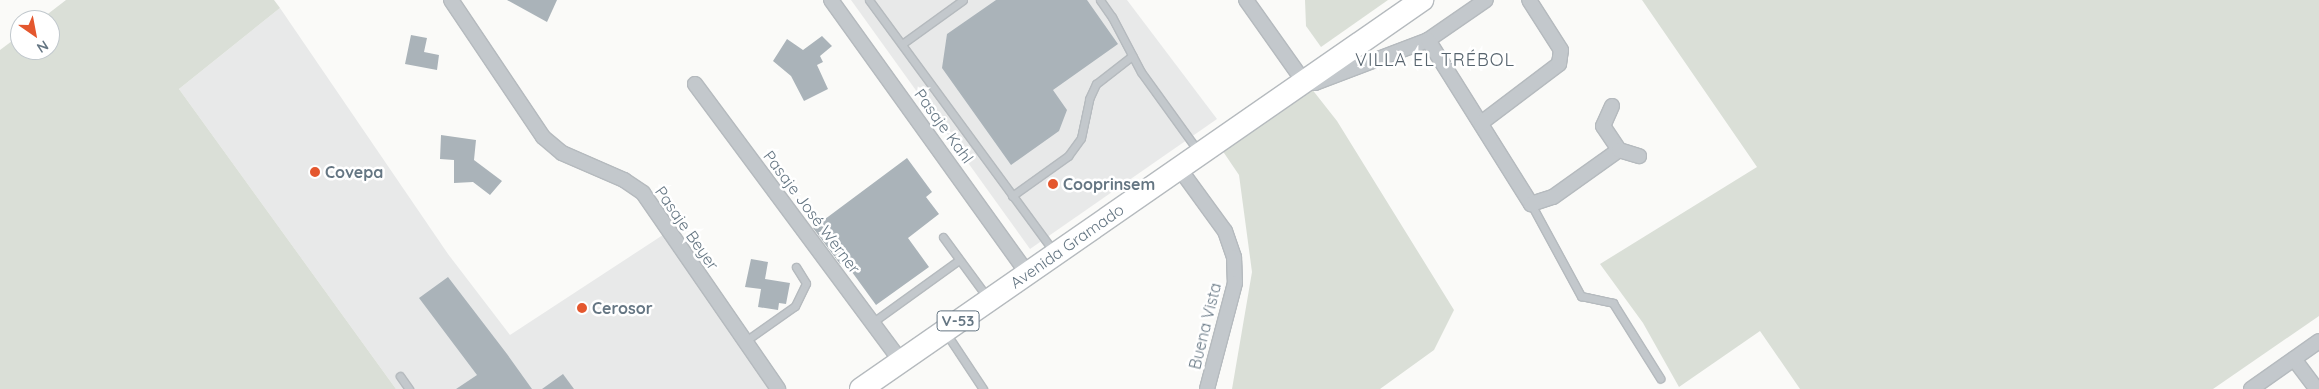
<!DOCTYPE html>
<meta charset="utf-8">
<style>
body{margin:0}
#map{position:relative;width:2319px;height:389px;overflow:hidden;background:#fafaf8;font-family:Quicksand,sans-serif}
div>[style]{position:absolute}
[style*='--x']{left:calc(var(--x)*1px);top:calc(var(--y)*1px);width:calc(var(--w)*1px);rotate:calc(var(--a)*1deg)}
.built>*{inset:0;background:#e8e9e9}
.green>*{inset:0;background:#dadfd7}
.building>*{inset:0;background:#aab3b9}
.roads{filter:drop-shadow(1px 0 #b5babe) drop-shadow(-1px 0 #b5babe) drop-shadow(0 1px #b5babe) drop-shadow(0 -1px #b5babe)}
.service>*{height:7px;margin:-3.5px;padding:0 3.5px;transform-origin:3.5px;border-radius:3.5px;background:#c3c8cc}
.minor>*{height:14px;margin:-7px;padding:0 7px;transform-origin:7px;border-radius:7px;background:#c3c8cc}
.primary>*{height:22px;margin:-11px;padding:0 11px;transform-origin:11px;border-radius:11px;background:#fff}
.dots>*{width:14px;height:14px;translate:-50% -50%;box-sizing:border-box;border:2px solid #fff;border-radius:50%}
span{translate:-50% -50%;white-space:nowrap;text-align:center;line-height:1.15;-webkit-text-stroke:5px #fff;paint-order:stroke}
.shield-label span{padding:1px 4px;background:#fff;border:1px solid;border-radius:4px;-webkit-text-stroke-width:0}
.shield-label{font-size:15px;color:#657683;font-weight:700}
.street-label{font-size:16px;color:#657683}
.poi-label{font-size:16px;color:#657683;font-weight:700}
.left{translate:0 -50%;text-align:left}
.neighbourhood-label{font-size:18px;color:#57646e;letter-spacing:1px}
.north{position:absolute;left:10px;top:10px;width:50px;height:50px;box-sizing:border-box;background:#fff;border:1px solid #c1c8cd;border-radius:50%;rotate:147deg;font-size:14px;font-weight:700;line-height:20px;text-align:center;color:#657683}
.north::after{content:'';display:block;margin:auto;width:18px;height:22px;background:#e4572e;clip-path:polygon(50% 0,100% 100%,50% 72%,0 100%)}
</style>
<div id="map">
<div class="built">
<div style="clip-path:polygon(851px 0,1127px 0,1217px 119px,1030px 249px)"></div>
<div style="clip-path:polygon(280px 8px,448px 254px,510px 335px,669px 231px,777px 389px,396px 389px,179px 89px)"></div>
</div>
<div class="green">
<div style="clip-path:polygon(66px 0,274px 0,280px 8px,179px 89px,396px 389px,0 389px,0 50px,20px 35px,20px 50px,50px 50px,50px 20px,40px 20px)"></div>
<div style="clip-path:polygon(1305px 0,1388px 0,1321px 47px,1306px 26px)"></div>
<div style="clip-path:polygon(1642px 0,2319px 0,2319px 316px,2213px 389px,1800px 389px,1760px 331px,1679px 387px,1643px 323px,1600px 264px,1757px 167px)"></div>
<div style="clip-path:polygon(1311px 88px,1337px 121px,1454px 310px,1434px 350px,1380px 389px,1232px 389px,1252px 272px,1239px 175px,1222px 150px)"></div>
</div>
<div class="building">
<div style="clip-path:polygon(507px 0,557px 0,547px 22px)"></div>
<div style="clip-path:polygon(996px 0,1087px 0,1118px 44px,1053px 90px,1067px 110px,1059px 131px,1011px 165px,942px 68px,947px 34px)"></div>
<div style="clip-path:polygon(411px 35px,427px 38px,424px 52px,439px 55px,437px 70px,405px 64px)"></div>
<div style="clip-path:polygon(822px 36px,832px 46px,820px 56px,823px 62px,817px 65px,828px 89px,804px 101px,791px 76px,773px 61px,787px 39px,803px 50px)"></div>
<div style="clip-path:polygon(441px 135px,476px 140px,474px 160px,502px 181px,490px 195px,473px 182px,454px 183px,454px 160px,440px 159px)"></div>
<div style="clip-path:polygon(907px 158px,932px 192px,926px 197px,939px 214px,908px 238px,929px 267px,876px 305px,844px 261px,840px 264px,813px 228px)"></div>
<div style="clip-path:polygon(751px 259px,768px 262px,765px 279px,790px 283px,786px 304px,779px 303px,778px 310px,758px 307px,761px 289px,745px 287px)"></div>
<div style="clip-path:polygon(448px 277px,507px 354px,532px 389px,456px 389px,477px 375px,419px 298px)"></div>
<div style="clip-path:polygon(563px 374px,574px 389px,542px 389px)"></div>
</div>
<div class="roads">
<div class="service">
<div style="--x:869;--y:0;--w:313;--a:53.7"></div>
<div style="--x:1100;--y:0;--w:21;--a:55"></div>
<div style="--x:1112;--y:17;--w:62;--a:62.2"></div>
<div style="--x:1141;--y:72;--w:99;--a:54.1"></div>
<div style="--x:902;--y:44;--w:75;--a:-35.8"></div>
<div style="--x:1012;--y:196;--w:69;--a:-35.5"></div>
<div style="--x:1068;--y:156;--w:22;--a:-54"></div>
<div style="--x:1081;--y:138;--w:40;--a:-78"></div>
<div style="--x:1089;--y:99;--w:17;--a:-65"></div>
<div style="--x:1096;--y:84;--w:46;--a:-37.9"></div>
<div style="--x:1531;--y:204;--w:105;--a:61.5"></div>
<div style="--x:1581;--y:296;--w:33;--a:12"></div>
<div style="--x:1613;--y:303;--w:89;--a:57.9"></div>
<div style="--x:943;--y:237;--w:74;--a:53.7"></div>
<div style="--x:873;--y:322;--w:106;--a:-35.8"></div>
<div style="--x:946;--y:333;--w:67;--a:56.5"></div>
<div style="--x:744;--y:342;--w:62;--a:-35.2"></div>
<div style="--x:795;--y:306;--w:25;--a:-64"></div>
<div style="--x:806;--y:283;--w:19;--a:-122"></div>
<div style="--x:400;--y:376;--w:16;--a:55"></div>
</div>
<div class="minor">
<div style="--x:451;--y:0;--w:165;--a:56.1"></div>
<div style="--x:543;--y:137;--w:25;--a:40"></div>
<div style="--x:562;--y:153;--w:68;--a:23.5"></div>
<div style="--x:624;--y:180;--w:23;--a:34"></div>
<div style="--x:643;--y:193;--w:238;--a:55.4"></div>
<div style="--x:831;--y:0;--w:336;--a:54.3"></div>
<div style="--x:1246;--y:0;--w:100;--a:54.7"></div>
<div style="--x:1304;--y:82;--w:11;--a:5"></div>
<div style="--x:1315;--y:83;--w:121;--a:-20.8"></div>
<div style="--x:1428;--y:40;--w:70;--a:-34.6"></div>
<div style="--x:1428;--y:40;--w:194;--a:57.9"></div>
<div style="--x:1531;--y:204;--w:23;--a:-18"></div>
<div style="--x:1553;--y:197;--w:81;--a:-35.5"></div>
<div style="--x:695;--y:84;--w:345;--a:53.4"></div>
<div style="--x:1612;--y:106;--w:22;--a:114"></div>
<div style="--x:1603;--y:126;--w:29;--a:56"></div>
<div style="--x:1619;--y:150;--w:21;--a:17"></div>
<div style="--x:1481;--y:123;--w:98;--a:-37.1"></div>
<div style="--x:1559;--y:64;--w:14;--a:-82"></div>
<div style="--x:1561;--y:50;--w:59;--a:-122.6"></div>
<div style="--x:1179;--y:168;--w:78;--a:53.9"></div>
<div style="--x:1225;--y:231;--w:28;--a:71"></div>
<div style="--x:1234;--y:257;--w:26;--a:88"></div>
<div style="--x:1235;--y:283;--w:110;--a:104.8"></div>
<div style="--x:2294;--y:359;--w:38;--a:53"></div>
<div style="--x:2251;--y:389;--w:83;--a:-35.2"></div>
</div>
<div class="primary">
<div style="--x:861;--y:389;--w:683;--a:-34.74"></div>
</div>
</div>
<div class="dots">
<div style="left:315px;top:172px;background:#e4572e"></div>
<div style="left:1053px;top:184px;background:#e4572e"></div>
<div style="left:582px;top:308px;background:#e4572e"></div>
</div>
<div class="shield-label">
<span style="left:958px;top:321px">V-53</span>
</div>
<div class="street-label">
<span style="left:944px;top:126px;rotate:54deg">Pasaje Kahl</span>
<span style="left:812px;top:212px;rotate:53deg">Pasaje José Werner</span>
<span style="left:687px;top:228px;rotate:55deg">Pasaje Beyer</span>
<span style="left:1067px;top:246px;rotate:-35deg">Avenida Gramado</span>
<span style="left:1205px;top:326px;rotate:-76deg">Buena Vista</span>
</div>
<div class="poi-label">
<span class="left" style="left:325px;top:172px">Covepa</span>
<span class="left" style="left:1063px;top:184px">Cooprinsem</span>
<span class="left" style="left:592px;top:308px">Cerosor</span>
</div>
<div class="neighbourhood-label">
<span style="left:1435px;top:60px">VILLA EL TRÉBOL</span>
</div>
<div class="north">N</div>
</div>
